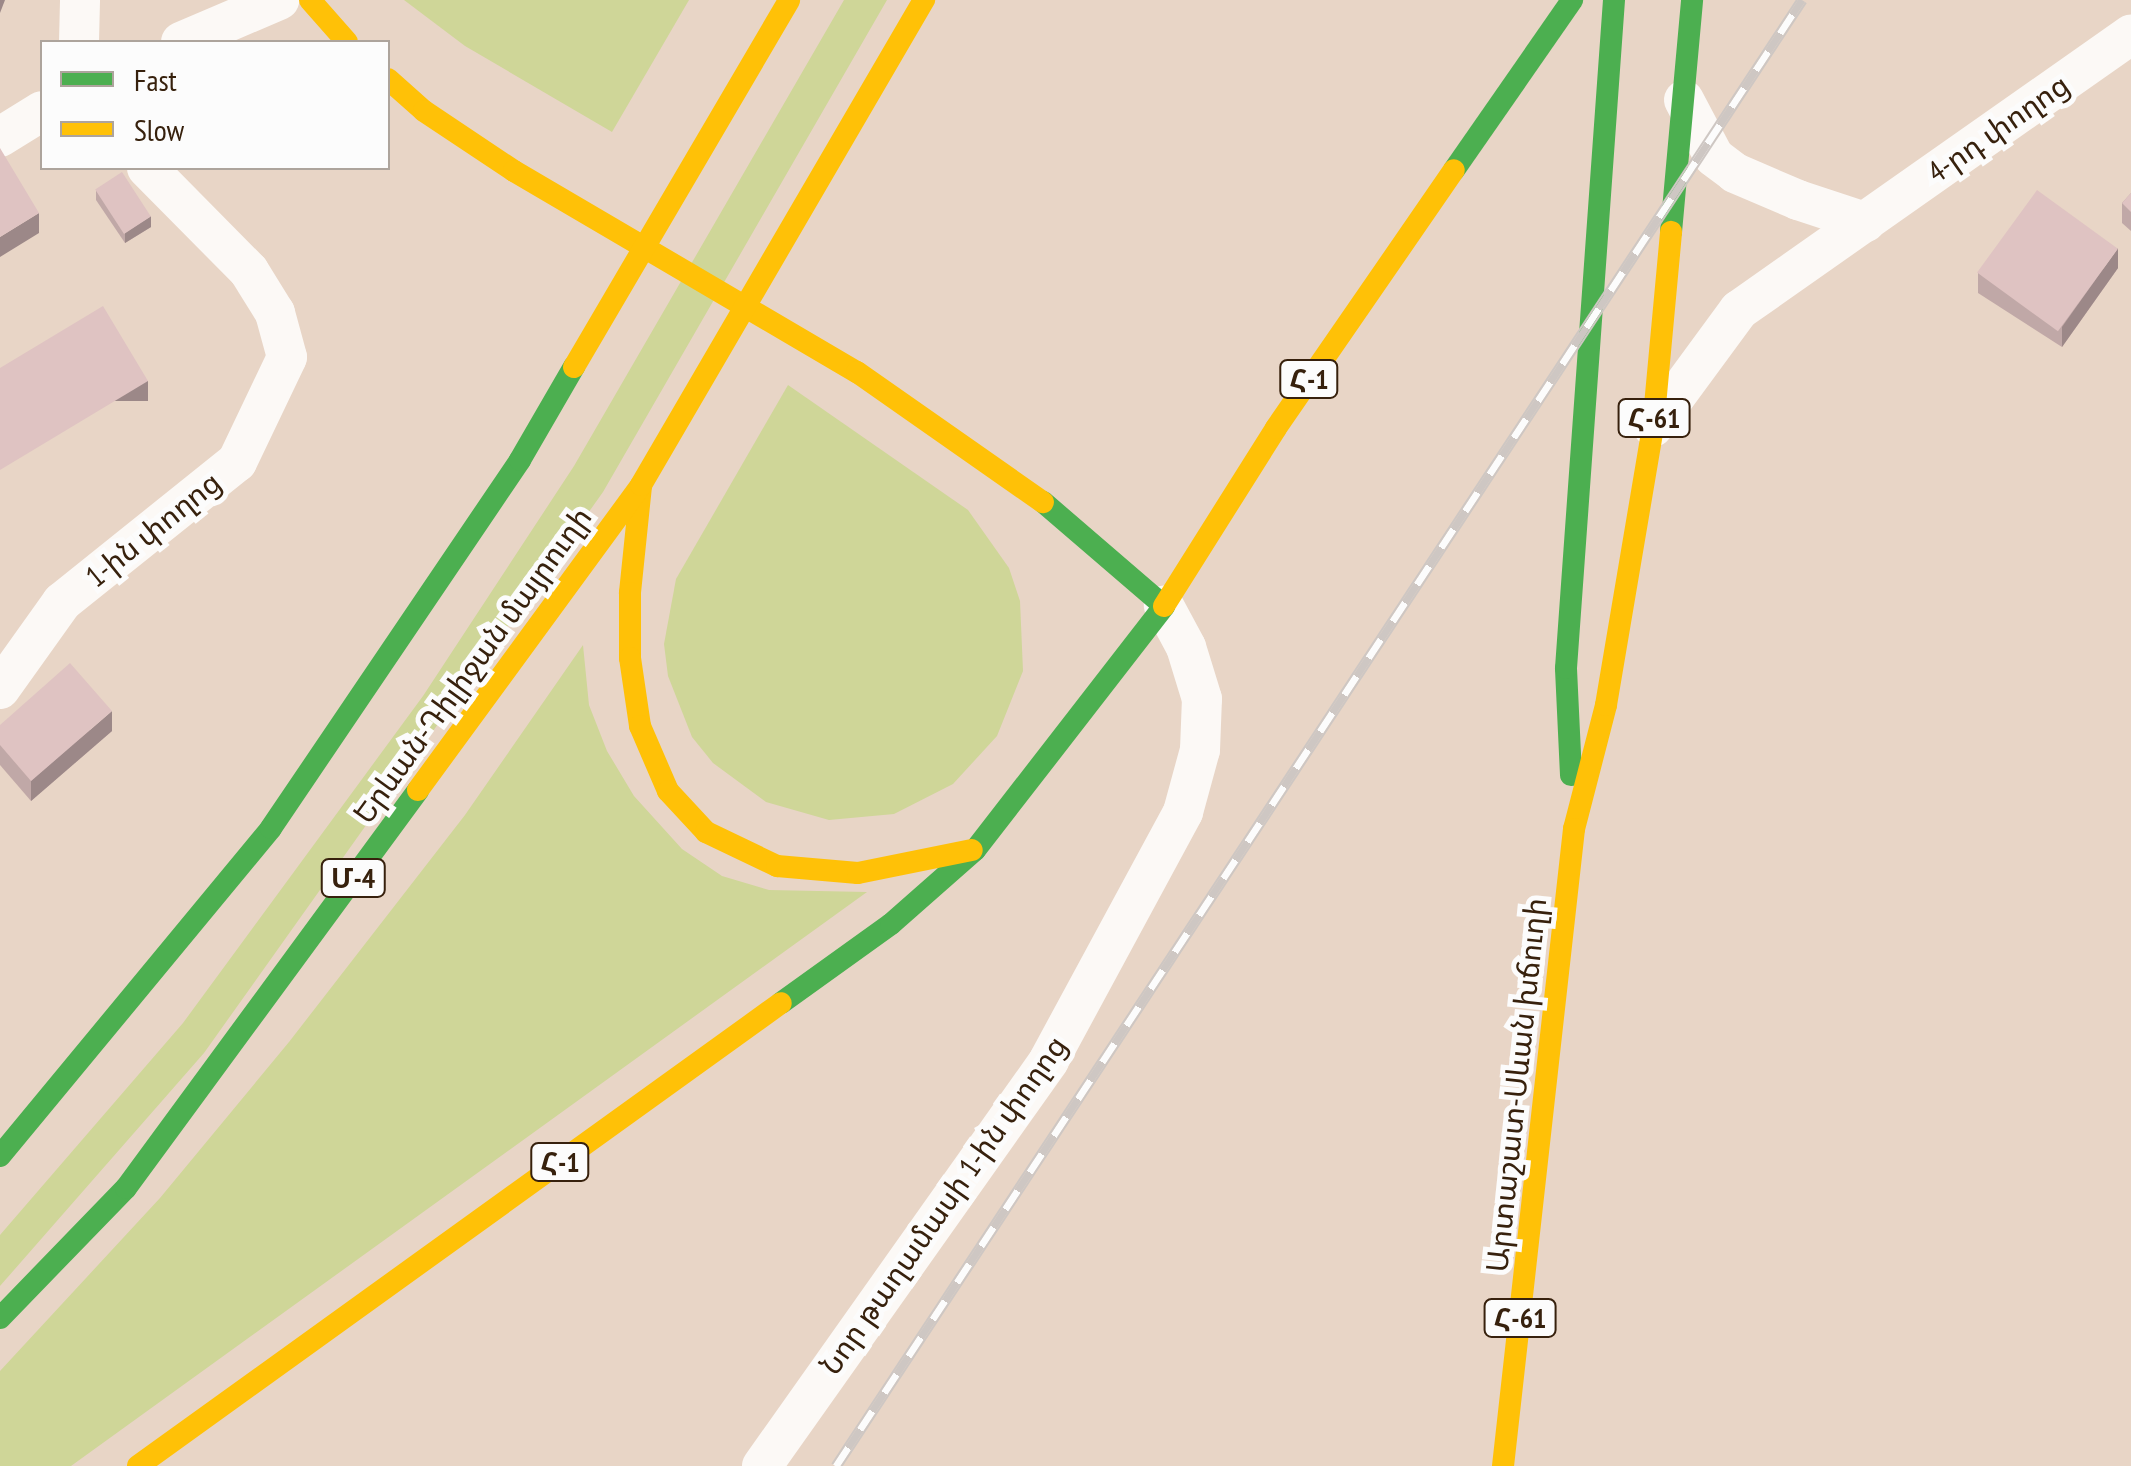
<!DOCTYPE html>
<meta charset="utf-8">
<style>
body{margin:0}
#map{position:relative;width:2131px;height:1466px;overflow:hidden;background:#e8d5c6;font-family:"PT Sans Narrow","Noto Sans Armenian",sans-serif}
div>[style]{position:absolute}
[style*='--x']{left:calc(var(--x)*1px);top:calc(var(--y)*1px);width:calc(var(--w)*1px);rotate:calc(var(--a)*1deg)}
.green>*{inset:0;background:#cfd698}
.street>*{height:40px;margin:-20px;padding:0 20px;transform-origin:20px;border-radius:20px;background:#fcf9f6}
.fast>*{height:22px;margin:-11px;padding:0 11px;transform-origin:11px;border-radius:11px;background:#4caf50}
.slow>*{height:22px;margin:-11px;padding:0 11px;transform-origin:11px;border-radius:11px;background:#ffc107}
.rail>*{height:11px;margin-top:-5.5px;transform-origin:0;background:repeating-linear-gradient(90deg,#fcfcfc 0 22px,#cec7c3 0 44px);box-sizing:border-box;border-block:2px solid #cec7c3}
.wall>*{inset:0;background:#c0a8a7}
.shaded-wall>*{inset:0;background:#9c8888;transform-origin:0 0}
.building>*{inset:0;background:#dfc3c2;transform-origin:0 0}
span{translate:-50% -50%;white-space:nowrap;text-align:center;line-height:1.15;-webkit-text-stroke:10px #fcfcfc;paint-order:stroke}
.shield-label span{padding:2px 8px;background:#fcfcfc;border:2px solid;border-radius:8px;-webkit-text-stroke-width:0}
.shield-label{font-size:28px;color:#37210d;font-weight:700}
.street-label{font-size:30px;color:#37210d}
.legend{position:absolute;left:40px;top:40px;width:350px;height:130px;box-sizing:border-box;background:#fcfcfc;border:2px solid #ada49c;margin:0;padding:12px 18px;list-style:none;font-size:30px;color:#37210d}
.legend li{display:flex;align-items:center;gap:20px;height:50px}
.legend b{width:50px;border:2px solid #ada49c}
</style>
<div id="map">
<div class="green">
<div style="clip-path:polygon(404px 0,689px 0,612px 132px,465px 46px)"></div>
<div style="clip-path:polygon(844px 0,887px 0,603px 492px,204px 1053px,0 1286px,0 1235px,183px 1023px,423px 696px,574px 466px)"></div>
<div style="clip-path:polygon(788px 385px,968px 510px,1009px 568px,1020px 601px,1023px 671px,997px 736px,953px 784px,894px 814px,829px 820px,766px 802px,713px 763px,692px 737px,668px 676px,664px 644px,676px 579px)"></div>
<div style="clip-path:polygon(583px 645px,589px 705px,607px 751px,634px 796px,682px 849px,722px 876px,769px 890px,867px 892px,71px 1466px,0 1466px,0 1371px,160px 1198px,289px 1042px,465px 815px)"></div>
</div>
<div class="street">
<div style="--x:79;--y:42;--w:42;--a:-88.6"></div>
<div style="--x:181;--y:42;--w:107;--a:-23.2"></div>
<div style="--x:1684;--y:100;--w:64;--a:62.2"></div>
<div style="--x:1714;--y:157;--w:26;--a:37"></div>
<div style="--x:1735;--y:173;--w:69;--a:23.2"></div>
<div style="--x:1798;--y:200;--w:71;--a:18.2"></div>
<div style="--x:0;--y:137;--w:49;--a:-31.8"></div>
<div style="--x:1653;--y:427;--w:145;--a:-53.7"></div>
<div style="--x:1739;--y:310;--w:479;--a:-35.1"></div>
<div style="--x:0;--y:689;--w:107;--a:-54.5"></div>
<div style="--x:62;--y:602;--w:224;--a:-38.7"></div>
<div style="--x:237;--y:462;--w:116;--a:-64.5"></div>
<div style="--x:287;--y:357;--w:46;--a:-105.3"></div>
<div style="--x:275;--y:313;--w:49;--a:-121.8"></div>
<div style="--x:249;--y:271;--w:145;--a:-134.7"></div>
<div style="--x:762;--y:1466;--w:497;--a:-54.7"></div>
<div style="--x:1049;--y:1060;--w:282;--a:-61.6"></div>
<div style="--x:1183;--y:812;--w:64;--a:-74.7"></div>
<div style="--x:1200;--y:750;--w:51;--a:-87.8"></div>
<div style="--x:1202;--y:699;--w:54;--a:-107.1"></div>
<div style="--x:1186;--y:647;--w:47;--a:-118.2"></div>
</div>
<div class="fast">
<div style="--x:1454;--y:170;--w:207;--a:-55.2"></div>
<div style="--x:1671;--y:232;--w:233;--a:-84.8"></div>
<div style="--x:1571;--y:775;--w:107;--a:-92.7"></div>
<div style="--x:1566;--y:668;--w:670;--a:-85.89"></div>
<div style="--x:781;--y:1003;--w:135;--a:-35.7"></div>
<div style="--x:891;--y:924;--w:112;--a:-41.4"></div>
<div style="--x:975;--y:850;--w:309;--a:-52.2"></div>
<div style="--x:1164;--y:606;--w:160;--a:-139.3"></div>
<div style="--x:0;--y:1156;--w:425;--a:-50.4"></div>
<div style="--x:271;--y:828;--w:444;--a:-55.9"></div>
<div style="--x:520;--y:460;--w:108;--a:-59.9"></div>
<div style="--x:0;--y:1318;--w:181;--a:-45.9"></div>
<div style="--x:126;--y:1188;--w:494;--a:-53.7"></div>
</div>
<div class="slow">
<div style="--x:310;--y:0;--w:56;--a:48.6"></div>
<div style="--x:388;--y:79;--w:48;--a:41.6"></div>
<div style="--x:424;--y:111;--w:108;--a:33.7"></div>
<div style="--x:514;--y:171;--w:398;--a:30.4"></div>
<div style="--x:857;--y:372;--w:227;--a:35"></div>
<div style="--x:574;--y:367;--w:425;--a:-59.6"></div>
<div style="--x:641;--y:486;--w:108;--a:95.9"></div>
<div style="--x:630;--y:593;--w:65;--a:90"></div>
<div style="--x:630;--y:658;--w:69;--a:81.6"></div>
<div style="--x:640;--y:726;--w:71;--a:66.7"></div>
<div style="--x:668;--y:791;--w:56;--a:47.2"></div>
<div style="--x:706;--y:832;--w:79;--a:25.6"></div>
<div style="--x:777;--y:866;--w:81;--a:4.9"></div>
<div style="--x:858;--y:873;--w:116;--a:-11.4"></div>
<div style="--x:1164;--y:606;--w:210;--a:-57.8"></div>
<div style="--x:1276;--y:428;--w:313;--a:-55.4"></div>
<div style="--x:418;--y:790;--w:378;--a:-53.8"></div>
<div style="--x:641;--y:485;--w:562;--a:-59.74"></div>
<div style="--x:1574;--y:829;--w:128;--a:-75.5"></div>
<div style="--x:1606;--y:705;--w:282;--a:-80.4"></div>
<div style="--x:1653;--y:427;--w:196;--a:-84.7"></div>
<div style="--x:138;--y:1466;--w:792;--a:-35.76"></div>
<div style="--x:1503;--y:1466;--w:641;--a:-83.64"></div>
</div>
<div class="rail">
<div style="--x:836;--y:1466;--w:1756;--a:-56.62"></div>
</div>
<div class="wall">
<div style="clip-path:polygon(96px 190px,151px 227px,125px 243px,96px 200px)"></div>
<div style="clip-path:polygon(2131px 193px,2131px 231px,2122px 223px,2122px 203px)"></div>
<div style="clip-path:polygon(2118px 268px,2062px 347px,1978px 293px,1978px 273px)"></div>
<div style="clip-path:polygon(0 725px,112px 731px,31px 801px,0 765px)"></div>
</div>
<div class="shaded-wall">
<div style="clip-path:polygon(0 0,5px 0,0 13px)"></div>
<div style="clip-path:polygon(39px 213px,39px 233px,0 257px,0 237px)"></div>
<div style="clip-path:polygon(151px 216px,151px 227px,125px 243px,125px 233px)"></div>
<div style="clip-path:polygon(2118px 248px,2118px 268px,2062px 347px,2062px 327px)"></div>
<div style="left:148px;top:381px;width:20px;height:173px;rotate:90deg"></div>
<div style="clip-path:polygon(112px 711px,112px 731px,31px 801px,31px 781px)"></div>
</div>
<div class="building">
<div style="clip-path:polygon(0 148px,39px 213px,0 237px)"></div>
<div style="left:122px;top:172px;width:53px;height:32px;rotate:57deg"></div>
<div style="left:2037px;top:190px;width:100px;height:102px;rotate:36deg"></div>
<div style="clip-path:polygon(2131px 193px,2131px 212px,2122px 203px)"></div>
<div style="clip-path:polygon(103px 306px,148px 381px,0 470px,0 368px)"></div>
<div style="clip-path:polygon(70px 663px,112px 711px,31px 781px,0 745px,0 725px)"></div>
</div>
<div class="shield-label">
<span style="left:1309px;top:379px">Հ-1</span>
<span style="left:1654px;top:418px">Հ-61</span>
<span style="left:353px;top:878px">Մ-4</span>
<span style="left:560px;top:1162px">Հ-1</span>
<span style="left:1520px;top:1318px">Հ-61</span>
</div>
<div class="street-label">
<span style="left:1998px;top:128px;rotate:-35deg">4-րդ փողոց</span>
<span style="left:153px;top:529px;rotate:-39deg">1-ին փողոց</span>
<span style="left:472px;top:665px;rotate:-54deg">Երևան-Դիլիջան մայրուղի</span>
<span style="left:1516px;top:1085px;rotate:-84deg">Արտաշատ-Սևան խճուղի</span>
<span style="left:943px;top:1205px;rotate:-55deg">Նոր թաղամասի 1-ին փողոց</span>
</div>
<ul class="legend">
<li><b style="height:12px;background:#4caf50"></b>Fast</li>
<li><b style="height:12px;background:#ffc107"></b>Slow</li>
</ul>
</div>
